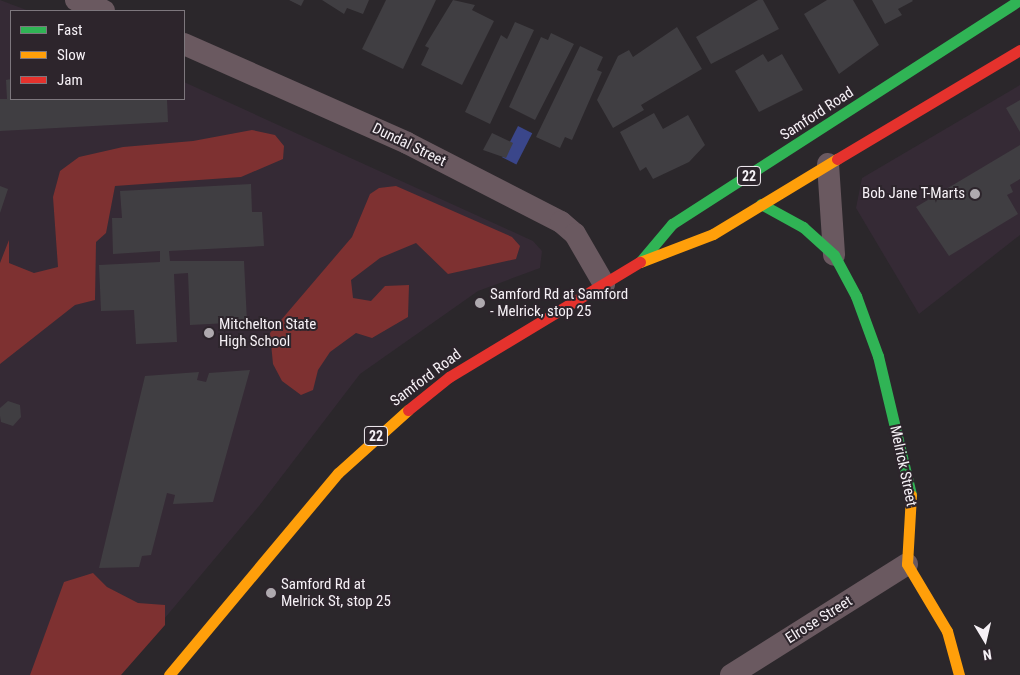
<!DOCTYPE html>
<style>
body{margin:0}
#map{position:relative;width:1020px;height:675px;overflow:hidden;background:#2b272b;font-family:"Roboto Condensed",sans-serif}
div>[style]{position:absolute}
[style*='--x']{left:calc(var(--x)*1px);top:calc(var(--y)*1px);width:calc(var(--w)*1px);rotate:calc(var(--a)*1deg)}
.built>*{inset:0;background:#352a35}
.forest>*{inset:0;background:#7e3131}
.water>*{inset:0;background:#3a468a;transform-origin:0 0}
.building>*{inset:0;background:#403e42}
.street>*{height:22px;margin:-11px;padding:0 11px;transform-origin:11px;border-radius:11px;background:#6a5960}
.fast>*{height:11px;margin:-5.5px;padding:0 5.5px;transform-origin:5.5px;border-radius:5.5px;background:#30b455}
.slow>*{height:11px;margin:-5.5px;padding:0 5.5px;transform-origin:5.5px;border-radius:5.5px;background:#ff9f0a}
.jam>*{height:11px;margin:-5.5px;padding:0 5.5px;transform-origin:5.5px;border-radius:5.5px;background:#e5322d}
.dots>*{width:14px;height:14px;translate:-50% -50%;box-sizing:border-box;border:2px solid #2d252c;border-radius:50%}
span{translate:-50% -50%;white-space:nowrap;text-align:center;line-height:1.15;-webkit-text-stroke:4px #2d252c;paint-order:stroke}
.shield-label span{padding:1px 4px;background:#2d252c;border:1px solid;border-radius:4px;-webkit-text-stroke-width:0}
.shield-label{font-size:14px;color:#f6f1f6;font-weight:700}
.street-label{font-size:15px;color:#f6f1f6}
.poi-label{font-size:15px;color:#f6f1f6}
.right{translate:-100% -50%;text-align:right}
.left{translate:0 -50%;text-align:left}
.legend{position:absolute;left:10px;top:10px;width:175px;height:90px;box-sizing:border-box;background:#2d252c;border:1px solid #7d777d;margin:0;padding:6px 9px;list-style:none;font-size:15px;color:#f6f1f6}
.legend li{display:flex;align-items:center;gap:10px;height:25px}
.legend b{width:25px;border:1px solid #7d777d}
.north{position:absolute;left:960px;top:615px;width:50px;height:50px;-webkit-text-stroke:4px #2d252c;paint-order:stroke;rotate:171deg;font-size:14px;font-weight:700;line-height:20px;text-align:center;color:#f6f1f6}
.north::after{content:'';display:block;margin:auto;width:18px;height:22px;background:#f6f1f6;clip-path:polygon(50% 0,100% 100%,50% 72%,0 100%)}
</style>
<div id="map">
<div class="built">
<div style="clip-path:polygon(0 0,29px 11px,11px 11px,11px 99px,184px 99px,184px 82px,533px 241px,542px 251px,540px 268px,478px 291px,360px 374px,259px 506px,117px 675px,0 675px)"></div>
<div style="clip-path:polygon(1020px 85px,1020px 235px,919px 314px,856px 208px,862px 178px)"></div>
</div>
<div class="forest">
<div style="clip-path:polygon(252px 130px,275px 135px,284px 146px,283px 159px,241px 177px,115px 186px,106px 233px,96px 242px,95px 300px,75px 305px,0 364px,0 263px,9px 240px,9px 263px,34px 273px,58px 267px,53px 197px,60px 171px,79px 157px,123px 147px,193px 141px)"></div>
<div style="clip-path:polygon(396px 186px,512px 237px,520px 246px,516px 259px,448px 274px,416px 243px,380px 258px,351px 280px,353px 298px,371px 301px,385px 286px,409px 285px,408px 317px,372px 338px,356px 333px,330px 352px,318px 370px,313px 390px,301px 395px,282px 381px,273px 364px,270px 333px,352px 237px,370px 194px,379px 188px)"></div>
<div style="clip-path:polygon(93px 573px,107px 587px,138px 603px,165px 605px,165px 625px,121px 675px,30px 675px,64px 582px)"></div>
</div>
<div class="water">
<div style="left:518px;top:126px;width:16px;height:35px;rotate:27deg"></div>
</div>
<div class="building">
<div style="clip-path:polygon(289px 0,304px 0,301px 6px)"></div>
<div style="clip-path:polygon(322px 0,369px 0,363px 14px,347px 8px,344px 14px)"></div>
<div style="clip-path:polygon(386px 0,436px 0,403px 69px,362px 49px)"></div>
<div style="clip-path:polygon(453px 0,475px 5px,472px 10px,494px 21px,462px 85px,421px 65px,429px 48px,425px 46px)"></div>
<div style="clip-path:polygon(758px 0,763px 0,779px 29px,711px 64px,696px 37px)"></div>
<div style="clip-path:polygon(827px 0,853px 0,879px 45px,839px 74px,804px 14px)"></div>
<div style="clip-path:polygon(872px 0,912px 0,913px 1px,898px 9px,902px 15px,885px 24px)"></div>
<div style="clip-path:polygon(515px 22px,534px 30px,490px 124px,465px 112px,501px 35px,507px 39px)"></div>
<div style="clip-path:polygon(677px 27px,702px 69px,641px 105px,644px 110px,613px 128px,597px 100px,618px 56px,629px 50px,633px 57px)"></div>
<div style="clip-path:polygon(551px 33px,574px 44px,535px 120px,509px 107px,541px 37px,548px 40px)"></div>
<div style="clip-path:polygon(580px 46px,603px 57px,597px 70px,602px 72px,572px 140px,565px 137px,560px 148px,536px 137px)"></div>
<div style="clip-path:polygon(763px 54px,768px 62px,782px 54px,803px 90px,759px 112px,735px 71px)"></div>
<div style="clip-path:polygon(11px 79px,11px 99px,167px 99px,168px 122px,0 131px,0 99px,7px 99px,6px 80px)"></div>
<div style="clip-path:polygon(1020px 100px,1020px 132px,1006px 108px)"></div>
<div style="clip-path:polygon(654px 113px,663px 129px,688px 115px,705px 145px,689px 162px,653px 179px,646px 167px,640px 171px,620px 132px)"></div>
<div style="clip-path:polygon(492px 133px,513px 143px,506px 158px,483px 150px)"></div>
<div style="clip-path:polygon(1020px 145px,1020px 179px,1010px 185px,1013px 192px,1007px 195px,1018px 214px,949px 256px,916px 207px)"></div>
<div style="clip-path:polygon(251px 184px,252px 212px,262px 212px,264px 246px,169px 251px,170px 261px,244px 261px,247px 322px,190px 325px,188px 273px,174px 274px,177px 342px,136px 344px,134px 310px,101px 311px,99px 265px,160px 262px,160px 251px,113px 254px,112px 218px,122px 218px,120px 191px)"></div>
<div style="clip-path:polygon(0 186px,8px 189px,0 213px)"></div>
<div style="clip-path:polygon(250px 370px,213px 502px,173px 504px,175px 495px,167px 493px,151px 555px,142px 556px,139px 567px,99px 568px,145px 376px,199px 372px,197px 380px,206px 382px,209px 373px)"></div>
<div style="clip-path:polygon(8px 401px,20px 405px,21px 417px,13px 426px,1px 422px,0 416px,0 408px)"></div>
</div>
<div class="street">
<div style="--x:76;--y:0;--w:30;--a:21"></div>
<div style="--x:184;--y:44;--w:244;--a:23.9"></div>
<div style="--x:407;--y:143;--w:173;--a:27.2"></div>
<div style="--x:561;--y:222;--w:18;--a:41"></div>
<div style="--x:575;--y:234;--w:58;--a:59.9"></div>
<div style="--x:828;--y:164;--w:91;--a:86.2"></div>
<div style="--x:731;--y:675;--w:208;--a:-32.2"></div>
</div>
<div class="fast">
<div style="--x:761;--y:204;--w:48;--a:28.7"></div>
<div style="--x:803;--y:227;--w:42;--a:42.1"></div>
<div style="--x:834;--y:255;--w:47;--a:61.8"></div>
<div style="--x:856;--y:296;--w:64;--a:69.9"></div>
<div style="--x:878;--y:356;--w:143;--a:76.6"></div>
<div style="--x:640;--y:262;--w:50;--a:-49.9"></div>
<div style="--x:672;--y:224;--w:413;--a:-32.8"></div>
</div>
<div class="slow">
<div style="--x:640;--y:262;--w:78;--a:-21"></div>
<div style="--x:713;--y:234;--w:145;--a:-31.2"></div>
<div style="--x:911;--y:495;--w:69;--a:93.3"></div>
<div style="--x:907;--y:564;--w:78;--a:59.2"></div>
<div style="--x:947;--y:631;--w:46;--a:74.7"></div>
<div style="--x:169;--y:675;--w:263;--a:-50.1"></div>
<div style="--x:338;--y:473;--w:94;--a:-42"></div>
</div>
<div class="jam">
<div style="--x:837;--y:159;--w:213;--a:-30.8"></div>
<div style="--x:408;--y:410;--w:53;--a:-38.8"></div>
<div style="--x:449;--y:377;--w:223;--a:-31.1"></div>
</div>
<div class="dots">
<div style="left:975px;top:194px;background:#afaaaf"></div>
<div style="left:480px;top:303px;background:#afaaaf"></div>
<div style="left:209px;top:333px;background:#afaaaf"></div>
<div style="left:271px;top:593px;background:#afaaaf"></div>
</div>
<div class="shield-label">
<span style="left:749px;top:176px">22</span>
<span style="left:376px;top:436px">22</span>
</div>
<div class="street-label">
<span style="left:817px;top:114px;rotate:-33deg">Samford Road</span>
<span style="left:409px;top:145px;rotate:26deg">Dundal Street</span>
<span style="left:426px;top:378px;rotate:-37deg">Samford Road</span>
<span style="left:903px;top:466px;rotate:78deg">Melrick Street</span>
<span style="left:819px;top:620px;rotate:-32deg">Elrose Street</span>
</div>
<div class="poi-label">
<span class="right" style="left:965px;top:194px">Bob Jane T-Marts</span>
<span class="left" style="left:490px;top:303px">Samford Rd at Samford<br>- Melrick, stop 25</span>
<span class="left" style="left:219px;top:333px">Mitchelton State<br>High School</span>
<span class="left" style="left:281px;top:593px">Samford Rd at<br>Melrick St, stop 25</span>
</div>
<ul class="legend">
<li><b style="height:6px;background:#30b455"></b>Fast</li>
<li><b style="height:6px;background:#ff9f0a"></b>Slow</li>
<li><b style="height:6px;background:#e5322d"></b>Jam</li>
</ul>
<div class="north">N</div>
</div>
